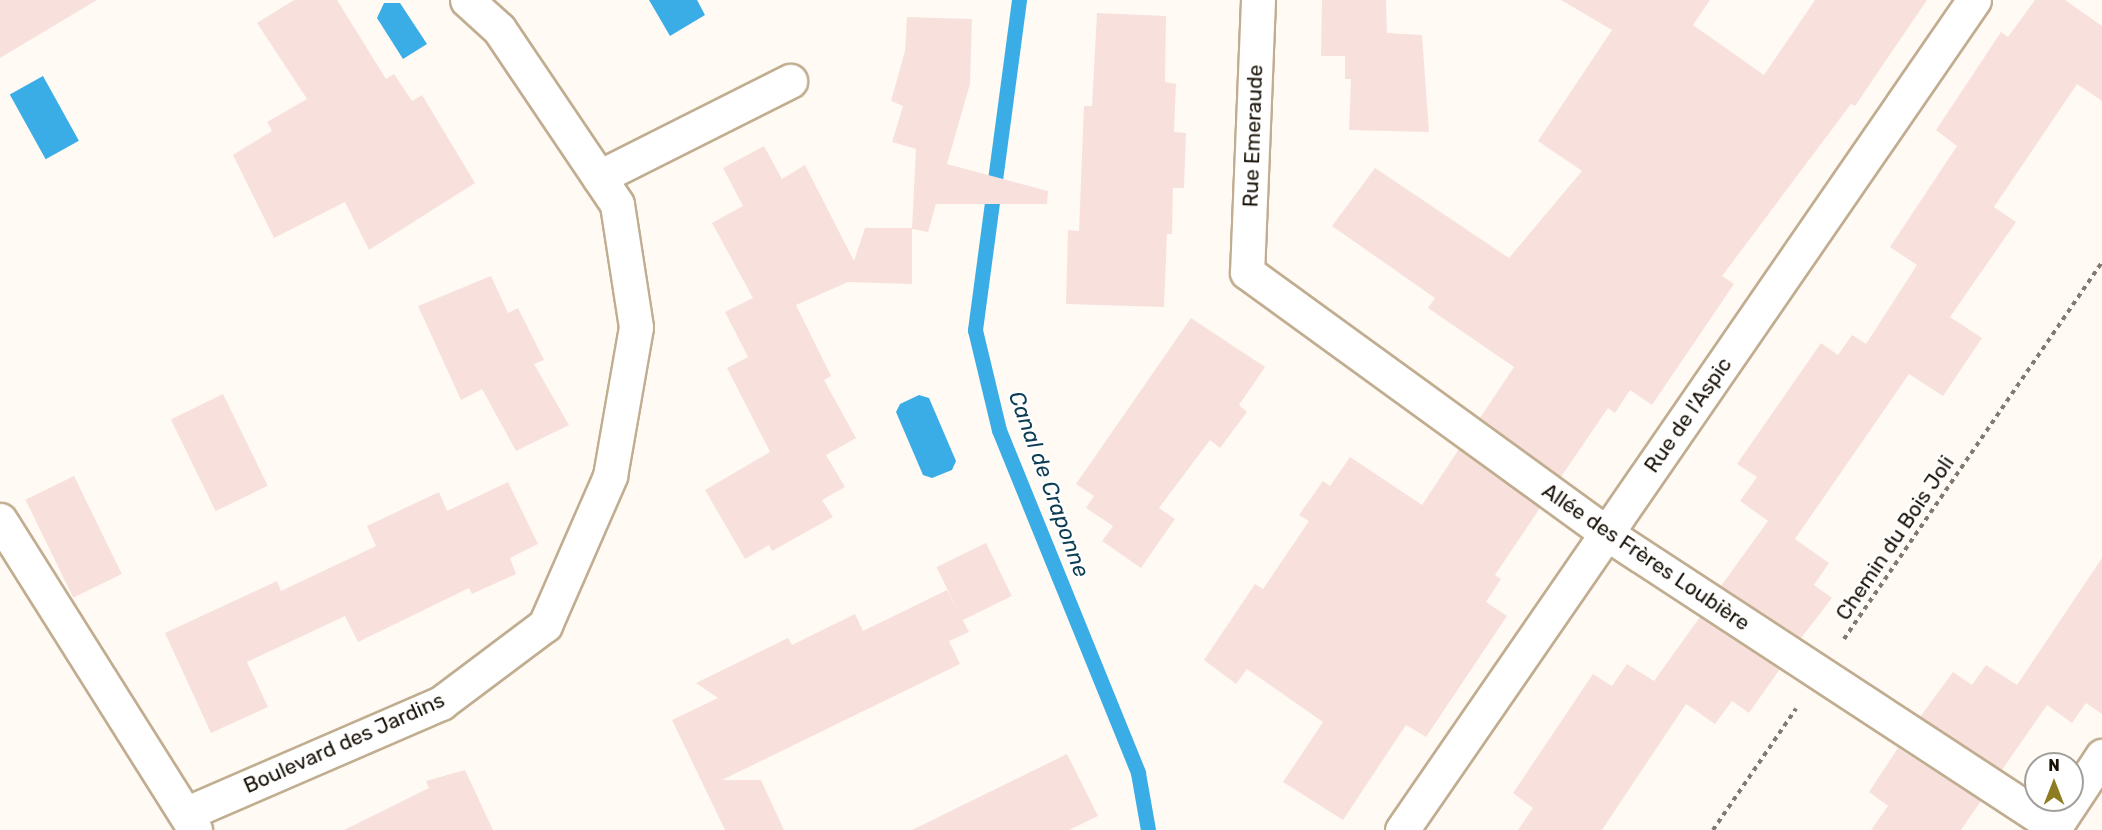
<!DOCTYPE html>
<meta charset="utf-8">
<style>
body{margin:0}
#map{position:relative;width:2102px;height:830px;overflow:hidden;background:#fffaf4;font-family:Rubik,sans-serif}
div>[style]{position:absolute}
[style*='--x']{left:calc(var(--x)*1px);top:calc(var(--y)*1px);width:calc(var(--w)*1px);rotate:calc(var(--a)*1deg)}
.water>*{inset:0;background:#3bade6;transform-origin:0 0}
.stream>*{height:15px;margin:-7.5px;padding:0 7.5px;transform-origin:7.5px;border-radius:7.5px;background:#3bade6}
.building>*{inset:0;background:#f8e1dd;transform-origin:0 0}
.path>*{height:4px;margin-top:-2px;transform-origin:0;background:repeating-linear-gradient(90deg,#807a72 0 4.5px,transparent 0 9px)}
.roads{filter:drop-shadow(2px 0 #c1ad90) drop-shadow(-2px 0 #c1ad90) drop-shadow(0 2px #c1ad90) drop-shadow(0 -2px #c1ad90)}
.street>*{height:33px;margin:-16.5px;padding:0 16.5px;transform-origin:16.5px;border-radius:16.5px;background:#fff}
span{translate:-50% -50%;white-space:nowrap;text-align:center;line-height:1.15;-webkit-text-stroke:4.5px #fff;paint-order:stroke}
.street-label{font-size:21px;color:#171006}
.water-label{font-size:22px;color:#0d3d54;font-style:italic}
.north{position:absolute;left:2024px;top:752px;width:60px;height:60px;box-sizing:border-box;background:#fff;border:2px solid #a29f9b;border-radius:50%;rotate:0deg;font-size:16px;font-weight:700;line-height:24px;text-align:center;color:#171006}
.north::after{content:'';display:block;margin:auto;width:21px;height:27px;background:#8e7c22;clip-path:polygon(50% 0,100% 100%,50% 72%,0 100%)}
</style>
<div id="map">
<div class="water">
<div style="clip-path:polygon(649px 0,697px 0,705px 15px,670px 36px)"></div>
<div style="clip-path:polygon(384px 3px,400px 3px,427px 44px,403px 59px,377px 18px)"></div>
<div style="left:43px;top:76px;width:74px;height:38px;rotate:61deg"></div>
<div style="clip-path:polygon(919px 395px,929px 398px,956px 461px,952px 470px,932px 478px,923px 475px,896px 412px,900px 404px)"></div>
</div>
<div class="stream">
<div style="--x:1019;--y:0;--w:333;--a:97.6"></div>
<div style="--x:975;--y:330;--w:103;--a:76.5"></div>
<div style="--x:999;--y:430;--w:370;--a:67.9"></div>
<div style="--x:1138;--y:773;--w:58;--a:80"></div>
</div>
<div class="building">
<div style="clip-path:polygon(0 0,97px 0,0 58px)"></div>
<div style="clip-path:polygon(294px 0,337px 0,386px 79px,394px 74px,412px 101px,422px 95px,475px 183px,369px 250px,345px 202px,274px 238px,233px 155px,272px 131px,267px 122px,307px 99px,257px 23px)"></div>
<div style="clip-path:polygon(1322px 0,1386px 0,1387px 33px,1422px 35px,1429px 132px,1349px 130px,1351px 79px,1345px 79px,1345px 56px,1321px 56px)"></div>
<div style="clip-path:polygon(1561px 0,1710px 0,1693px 25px,1764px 75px,1815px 0,1927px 0,1855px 106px,1851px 104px,1722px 276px,1734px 284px,1652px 405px,1630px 390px,1615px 413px,1608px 408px,1561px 477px,1480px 418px,1514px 367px,1428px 308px,1435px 298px,1332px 226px,1375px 168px,1509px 258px,1582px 171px,1538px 141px,1612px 30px)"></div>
<div style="clip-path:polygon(2035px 0,2065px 0,2102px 26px,2102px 101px,2077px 84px,1994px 207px,2016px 222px,1950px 317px,1982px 338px,1943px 396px,1909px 374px,1795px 539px,1829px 563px,1814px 585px,1832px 598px,1801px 638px,1721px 586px,1768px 521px,1740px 501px,1757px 477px,1737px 464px,1821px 343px,1838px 355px,1852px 335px,1866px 344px,1917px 265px,1890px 247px,1957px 146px,1936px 130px,2001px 32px,2008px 37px)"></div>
<div style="clip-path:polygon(1097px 13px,1166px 16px,1165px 82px,1176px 84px,1174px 132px,1186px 133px,1184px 188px,1173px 188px,1172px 234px,1167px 234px,1164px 307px,1066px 304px,1068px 230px,1079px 231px,1084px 106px,1092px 106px)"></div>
<div style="clip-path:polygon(907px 17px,972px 19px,970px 84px,947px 164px,1048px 191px,1047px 204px,936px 204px,928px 232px,912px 229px,916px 149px,892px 142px,903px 106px,891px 101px,905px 51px)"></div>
<div style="clip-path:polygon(764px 146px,782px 179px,805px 165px,854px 261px,865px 228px,912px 228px,912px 284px,848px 282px,796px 305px,831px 376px,824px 380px,856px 438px,826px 455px,845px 487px,822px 500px,833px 517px,772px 551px,769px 545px,745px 559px,705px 490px,770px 452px,727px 368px,748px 357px,725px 312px,753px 298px,712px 223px,743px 206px,723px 168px)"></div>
<div style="clip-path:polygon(491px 276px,508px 313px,518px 308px,544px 360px,534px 364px,569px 425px,516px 451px,482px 389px,461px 400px,418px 306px)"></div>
<div style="clip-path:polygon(1191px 318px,1265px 367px,1239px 405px,1247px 412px,1220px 448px,1210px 440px,1159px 508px,1175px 519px,1141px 568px,1102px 541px,1113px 526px,1086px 508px,1094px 496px,1076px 484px)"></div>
<div style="left:223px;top:394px;width:102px;height:58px;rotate:64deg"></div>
<div style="clip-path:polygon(1459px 449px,1540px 508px,1495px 575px,1501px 579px,1486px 602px,1507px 616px,1426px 737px,1406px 725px,1343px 820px,1283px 782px,1323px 722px,1247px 669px,1236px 684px,1204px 660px,1255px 584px,1263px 589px,1309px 521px,1299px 515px,1323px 481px,1330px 486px,1350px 457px,1422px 505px)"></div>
<div style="left:74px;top:476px;width:109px;height:54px;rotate:64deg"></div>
<div style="clip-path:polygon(508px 482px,538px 544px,510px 558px,516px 574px,472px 594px,469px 588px,358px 642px,345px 616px,247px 662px,268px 707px,211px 733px,165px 633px,277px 581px,281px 591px,376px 546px,367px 526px,439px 492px,447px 511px)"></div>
<div style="left:986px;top:543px;width:59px;height:55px;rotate:64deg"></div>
<div style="clip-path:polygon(2102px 558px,2102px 714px,2086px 703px,2072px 723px,2047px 705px,2002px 770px,1920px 717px,1953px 672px,1972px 685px,1986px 665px,2028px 692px,2017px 685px)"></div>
<div style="clip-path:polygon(947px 590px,969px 632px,949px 641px,960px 664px,722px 780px,761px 780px,784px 830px,725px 830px,672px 720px,718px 698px,696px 683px,788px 638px,792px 645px,855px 614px,863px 631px)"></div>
<div style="clip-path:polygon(1700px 617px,1780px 669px,1749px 713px,1732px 701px,1715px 724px,1686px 704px,1602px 830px,1518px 830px,1533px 808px,1513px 793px,1593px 674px,1612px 686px,1627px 664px,1654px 681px)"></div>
<div style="clip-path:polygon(1898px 748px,1981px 801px,1961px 830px,1871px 830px,1888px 806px,1869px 792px)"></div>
<div style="clip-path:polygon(1067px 754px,1098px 816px,1069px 830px,912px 830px)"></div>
<div style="clip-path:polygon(465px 770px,493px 830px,344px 830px,429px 788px,426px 781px)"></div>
</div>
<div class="path">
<div style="--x:1844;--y:639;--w:457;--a:-55.6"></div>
<div style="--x:1713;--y:830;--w:147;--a:-55.6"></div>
</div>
<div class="roads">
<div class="street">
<div style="--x:1258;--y:0;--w:272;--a:92.3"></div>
<div style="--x:1247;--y:272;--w:444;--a:36"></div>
<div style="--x:1606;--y:533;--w:537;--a:33.22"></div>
<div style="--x:599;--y:177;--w:214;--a:-26.7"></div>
<div style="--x:0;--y:520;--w:366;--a:57.8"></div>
<div style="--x:187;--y:813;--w:277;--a:-23.4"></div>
<div style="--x:441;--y:703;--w:130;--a:-36.9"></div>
<div style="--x:545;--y:625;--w:163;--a:-66.4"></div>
<div style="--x:610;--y:476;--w:151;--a:-80.1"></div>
<div style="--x:636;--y:327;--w:124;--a:-98.8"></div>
<div style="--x:617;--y:204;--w:211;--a:-124"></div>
<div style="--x:499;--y:29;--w:43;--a:-137.8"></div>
<div style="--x:1402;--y:830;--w:1008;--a:-55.43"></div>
<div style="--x:2053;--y:830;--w:89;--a:-56.5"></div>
</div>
</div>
<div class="street-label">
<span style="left:1253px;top:136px;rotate:-88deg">Rue Emeraude</span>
<span style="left:1688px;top:415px;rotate:-55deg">Rue de l'Aspic</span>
<span style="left:1895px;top:538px;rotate:-56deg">Chemin du Bois Joli</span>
<span style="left:1646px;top:557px;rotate:34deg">Allée des Frères Loubière</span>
<span style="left:344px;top:743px;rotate:-24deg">Boulevard des Jardins</span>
</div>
<div class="water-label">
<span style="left:1049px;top:484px;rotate:70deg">Canal de Craponne</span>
</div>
<div class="north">N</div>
</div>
